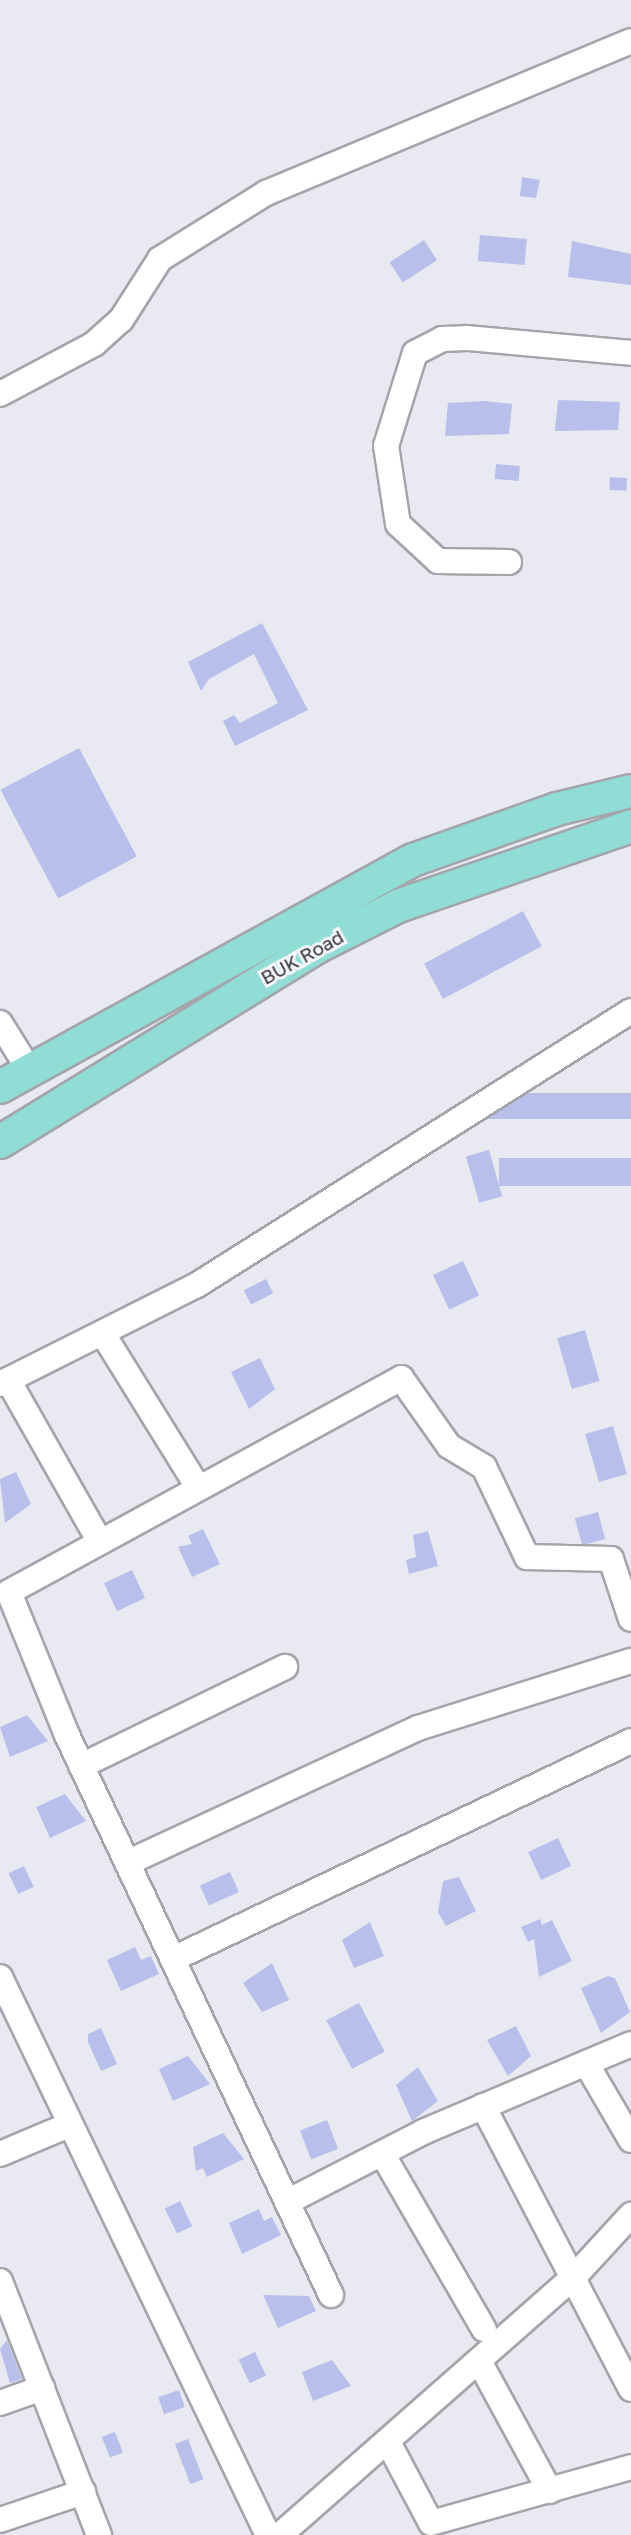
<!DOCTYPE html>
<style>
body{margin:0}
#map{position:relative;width:631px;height:2535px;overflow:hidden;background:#e9eaf1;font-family:"Golos Text",sans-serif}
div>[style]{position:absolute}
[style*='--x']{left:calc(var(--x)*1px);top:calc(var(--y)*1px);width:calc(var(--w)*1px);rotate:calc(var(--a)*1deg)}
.building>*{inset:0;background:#b8bfea;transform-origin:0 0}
.roads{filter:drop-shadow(2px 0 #a4a5ab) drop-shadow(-2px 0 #a4a5ab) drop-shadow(0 2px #a4a5ab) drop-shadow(0 -2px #a4a5ab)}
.minor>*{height:24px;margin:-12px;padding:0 12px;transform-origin:12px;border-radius:12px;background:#fff}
.major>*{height:32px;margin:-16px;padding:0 16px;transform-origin:16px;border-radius:16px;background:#8fddd4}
span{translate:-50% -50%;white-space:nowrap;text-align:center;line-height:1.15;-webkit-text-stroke:6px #f6f8fe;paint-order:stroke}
.street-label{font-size:19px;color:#343437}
</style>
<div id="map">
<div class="building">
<div style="clip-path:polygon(522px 177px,540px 180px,536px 198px,520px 196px)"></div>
<div style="left:480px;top:235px;width:47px;height:26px;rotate:5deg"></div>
<div style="left:424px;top:240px;width:24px;height:41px;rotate:57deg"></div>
<div style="clip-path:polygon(572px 241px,631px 254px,631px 285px,568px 277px)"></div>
<div style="clip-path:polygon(558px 400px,620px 402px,618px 430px,555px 431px)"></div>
<div style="clip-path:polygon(484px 401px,512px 404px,509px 434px,445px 436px,448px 403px)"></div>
<div style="left:496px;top:464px;width:24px;height:15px;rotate:5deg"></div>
<div style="left:610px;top:477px;width:17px;height:13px;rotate:3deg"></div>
<div style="clip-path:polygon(262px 623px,308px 710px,235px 746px,223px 721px,234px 715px,240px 723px,278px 703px,254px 654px,209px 679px,201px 691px,188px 662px)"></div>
<div style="left:79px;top:748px;width:123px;height:89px;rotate:62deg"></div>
<div style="left:523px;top:911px;width:40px;height:112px;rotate:62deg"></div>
<div style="left:631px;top:1093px;width:26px;height:148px;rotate:90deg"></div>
<div style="left:489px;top:1150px;width:48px;height:24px;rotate:74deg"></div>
<div style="left:631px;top:1158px;width:28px;height:132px;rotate:90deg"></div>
<div style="left:463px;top:1261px;width:38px;height:33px;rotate:65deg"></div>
<div style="left:266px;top:1279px;width:16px;height:25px;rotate:63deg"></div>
<div style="left:585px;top:1330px;width:53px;height:29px;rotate:74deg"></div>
<div style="clip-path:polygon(260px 1358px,275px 1389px,249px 1409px,231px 1372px)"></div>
<div style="left:613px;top:1426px;width:50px;height:29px;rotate:74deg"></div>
<div style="clip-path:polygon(16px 1472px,31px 1504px,5px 1523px,0 1479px)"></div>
<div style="left:598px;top:1512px;width:28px;height:24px;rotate:75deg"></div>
<div style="clip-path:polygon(203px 1529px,220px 1564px,192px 1577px,178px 1547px,192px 1544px,188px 1536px)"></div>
<div style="clip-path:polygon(428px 1531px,438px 1566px,409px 1574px,406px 1560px,416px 1557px,413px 1535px)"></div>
<div style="left:132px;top:1570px;width:31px;height:31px;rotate:65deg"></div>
<div style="clip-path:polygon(27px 1715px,48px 1741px,10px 1757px,0 1727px)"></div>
<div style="clip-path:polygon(65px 1794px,86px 1821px,50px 1838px,36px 1807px)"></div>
<div style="left:558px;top:1838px;width:31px;height:33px;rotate:65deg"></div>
<div style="left:24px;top:1866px;width:23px;height:17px;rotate:65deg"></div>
<div style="left:230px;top:1872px;width:22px;height:33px;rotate:66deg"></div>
<div style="clip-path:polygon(459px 1877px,476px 1911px,446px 1926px,438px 1912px,443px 1881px)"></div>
<div style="clip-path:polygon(540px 1919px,542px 1925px,552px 1920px,572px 1961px,539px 1977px,534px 1939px,528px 1942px,521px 1927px)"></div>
<div style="clip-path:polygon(370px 1922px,384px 1956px,354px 1968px,342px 1940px)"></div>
<div style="clip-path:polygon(135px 1947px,141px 1960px,151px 1956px,159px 1974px,121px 1991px,107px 1960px)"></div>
<div style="clip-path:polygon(272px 1963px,289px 2000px,262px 2012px,243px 1983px)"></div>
<div style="clip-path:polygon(608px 1976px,615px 1978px,630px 2012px,601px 2033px,581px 1988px)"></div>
<div style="left:359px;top:2003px;width:55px;height:37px;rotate:62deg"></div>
<div style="clip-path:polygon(516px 2026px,531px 2056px,508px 2076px,487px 2040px)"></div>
<div style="clip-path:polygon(101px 2028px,117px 2064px,101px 2071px,88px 2042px,88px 2034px)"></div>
<div style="clip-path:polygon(188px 2056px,210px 2084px,173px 2101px,159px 2069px)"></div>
<div style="clip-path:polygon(418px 2067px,438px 2101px,412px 2121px,396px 2085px)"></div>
<div style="left:327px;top:2120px;width:31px;height:29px;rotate:69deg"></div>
<div style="clip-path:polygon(223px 2133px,244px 2159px,207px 2177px,203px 2168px,196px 2171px,193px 2147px)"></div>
<div style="left:180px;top:2201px;width:28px;height:17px;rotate:64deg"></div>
<div style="clip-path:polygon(259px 2209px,264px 2221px,272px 2217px,281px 2235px,242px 2254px,229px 2223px)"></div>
<div style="clip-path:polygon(263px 2295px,309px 2296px,316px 2311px,278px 2328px)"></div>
<div style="clip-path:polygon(7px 2340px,22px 2379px,10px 2383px,0 2349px)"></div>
<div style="left:255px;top:2352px;width:26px;height:18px;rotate:65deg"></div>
<div style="clip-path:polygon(332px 2360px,351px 2386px,313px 2401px,302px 2372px)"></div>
<div style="left:179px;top:2390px;width:18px;height:22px;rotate:71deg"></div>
<div style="left:115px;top:2432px;width:22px;height:14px;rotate:69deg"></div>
<div style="left:188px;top:2439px;width:43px;height:14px;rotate:69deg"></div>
</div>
<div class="roads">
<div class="minor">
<div style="--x:0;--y:394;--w:106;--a:-28"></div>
<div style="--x:94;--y:344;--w:36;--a:-42"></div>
<div style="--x:121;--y:320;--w:72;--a:-57.4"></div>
<div style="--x:160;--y:259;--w:125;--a:-31.9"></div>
<div style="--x:266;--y:193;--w:395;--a:-22.6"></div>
<div style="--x:509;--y:562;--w:71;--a:-179.2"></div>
<div style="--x:438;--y:561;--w:54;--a:-137.2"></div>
<div style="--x:398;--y:524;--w:79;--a:-98.7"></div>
<div style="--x:386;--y:446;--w:97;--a:-72.7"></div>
<div style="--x:415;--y:353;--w:30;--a:-27"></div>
<div style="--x:442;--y:339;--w:25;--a:-2"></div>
<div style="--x:467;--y:338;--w:165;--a:5.2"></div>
<div style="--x:0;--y:1023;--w:53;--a:58.1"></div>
<div style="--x:103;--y:1334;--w:180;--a:58.2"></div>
<div style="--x:8;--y:1380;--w:184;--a:60.4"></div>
<div style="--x:0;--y:1384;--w:220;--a:-26.7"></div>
<div style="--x:197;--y:1285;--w:513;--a:-32.27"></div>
<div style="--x:81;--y:1766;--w:227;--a:-25.9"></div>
<div style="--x:127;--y:1863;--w:321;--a:-24.9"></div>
<div style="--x:418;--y:1728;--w:223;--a:-17.5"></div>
<div style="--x:173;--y:1959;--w:507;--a:-25.45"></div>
<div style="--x:0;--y:1977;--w:619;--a:64.35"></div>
<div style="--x:586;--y:2063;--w:89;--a:59.7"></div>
<div style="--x:483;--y:2106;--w:319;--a:62.4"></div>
<div style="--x:0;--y:2154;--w:75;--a:-22.8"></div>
<div style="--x:383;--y:2155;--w:201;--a:59.9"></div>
<div style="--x:287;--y:2202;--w:153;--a:-27.2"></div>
<div style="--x:423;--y:2132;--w:226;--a:-22.9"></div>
<div style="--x:0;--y:2281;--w:273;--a:68.7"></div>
<div style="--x:331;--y:2295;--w:619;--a:-115.24"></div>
<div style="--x:67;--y:1735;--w:154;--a:-112.1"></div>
<div style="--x:9;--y:1592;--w:447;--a:-28.6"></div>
<div style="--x:401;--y:1378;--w:83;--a:54.8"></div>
<div style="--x:449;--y:1446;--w:41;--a:31"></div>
<div style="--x:484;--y:1467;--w:100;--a:64.5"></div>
<div style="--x:527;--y:1557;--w:84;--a:1.4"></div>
<div style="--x:611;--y:1559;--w:63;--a:71.6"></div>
<div style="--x:479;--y:2361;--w:148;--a:61.4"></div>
<div style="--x:0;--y:2403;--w:45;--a:-19.7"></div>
<div style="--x:389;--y:2444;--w:89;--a:62"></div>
<div style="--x:431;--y:2523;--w:208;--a:-15.6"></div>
<div style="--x:0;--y:2520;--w:88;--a:-18.6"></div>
<div style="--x:280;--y:2535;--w:390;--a:-41.3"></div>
<div style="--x:573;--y:2278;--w:86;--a:-47.4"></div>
</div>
<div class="major">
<div style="--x:0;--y:1087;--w:471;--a:-28.8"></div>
<div style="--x:413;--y:860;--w:153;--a:-19.5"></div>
<div style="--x:557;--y:809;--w:76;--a:-13.7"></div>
<div style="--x:0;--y:1142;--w:372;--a:-31.6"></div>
<div style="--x:317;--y:947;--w:91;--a:-26.8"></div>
<div style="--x:398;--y:906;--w:246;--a:-18.9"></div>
</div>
</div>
<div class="street-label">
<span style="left:302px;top:957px;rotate:-29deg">BUK Road</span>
</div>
</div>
